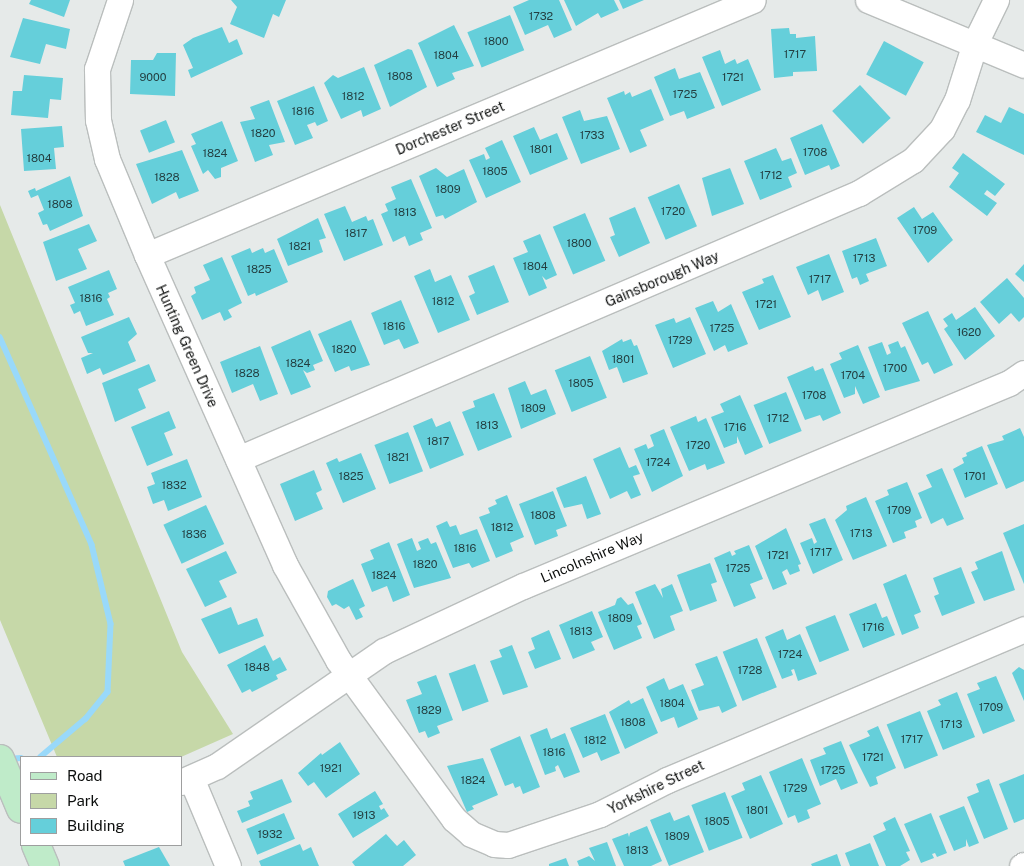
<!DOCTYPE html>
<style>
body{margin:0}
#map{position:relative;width:1024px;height:866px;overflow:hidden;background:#e6eae9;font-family:"Public Sans",sans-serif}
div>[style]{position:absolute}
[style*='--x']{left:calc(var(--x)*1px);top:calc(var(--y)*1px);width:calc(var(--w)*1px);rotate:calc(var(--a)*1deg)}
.green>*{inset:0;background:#c6d8a8}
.stream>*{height:5.5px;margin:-2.75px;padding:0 2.75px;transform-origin:2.75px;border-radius:2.75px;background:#99d9fa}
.building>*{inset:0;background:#65cfda;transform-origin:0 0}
.roads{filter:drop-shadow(1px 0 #babebd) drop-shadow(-1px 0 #babebd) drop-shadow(0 1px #babebd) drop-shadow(0 -1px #babebd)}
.minor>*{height:25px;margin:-12.5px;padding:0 12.5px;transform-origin:12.5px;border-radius:12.5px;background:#fff}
.major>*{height:28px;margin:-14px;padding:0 14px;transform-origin:14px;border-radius:14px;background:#bfebc9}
span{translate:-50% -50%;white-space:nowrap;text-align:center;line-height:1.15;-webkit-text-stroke:4px #fff;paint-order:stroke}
.number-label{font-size:11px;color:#233f41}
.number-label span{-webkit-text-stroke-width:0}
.street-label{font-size:14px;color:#0d0f0e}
.legend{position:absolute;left:20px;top:756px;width:162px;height:90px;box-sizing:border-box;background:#fff;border:1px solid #9e9f9f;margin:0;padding:6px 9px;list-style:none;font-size:15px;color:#0d0f0e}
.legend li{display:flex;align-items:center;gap:10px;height:25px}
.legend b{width:25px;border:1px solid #9e9f9f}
</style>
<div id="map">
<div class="green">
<div style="clip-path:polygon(0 205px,182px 652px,233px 734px,181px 757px,57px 757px,0 620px)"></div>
</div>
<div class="stream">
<div style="--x:0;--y:337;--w:227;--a:66.1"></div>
<div style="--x:92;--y:545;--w:81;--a:76.5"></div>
<div style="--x:111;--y:624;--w:68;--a:92.5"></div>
<div style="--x:108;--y:692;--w:35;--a:129"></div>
<div style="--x:86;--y:719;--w:59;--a:139.8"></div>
<div style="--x:7;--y:759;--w:14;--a:-4"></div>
</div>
<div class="building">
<div style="clip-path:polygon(31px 0,70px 0,64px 17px,29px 4px)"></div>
<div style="clip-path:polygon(231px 0,286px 0,279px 17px,273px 14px,264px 38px,230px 24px,237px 7px)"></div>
<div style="clip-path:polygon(529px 0,559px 0,572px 30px,554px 38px,548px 25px,525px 35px,513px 7px)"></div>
<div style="clip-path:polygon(564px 0,614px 0,619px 10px,601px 18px,598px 13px,576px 26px)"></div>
<div style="clip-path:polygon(619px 0,644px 0,623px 9px)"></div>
<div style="left:510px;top:15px;width:38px;height:46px;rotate:68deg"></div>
<div style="clip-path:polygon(23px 18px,70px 29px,66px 49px,46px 44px,40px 64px,10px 57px)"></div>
<div style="clip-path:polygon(454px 25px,474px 66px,452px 73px,455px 79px,437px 87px,418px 43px)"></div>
<div style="clip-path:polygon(222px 27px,229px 43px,237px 39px,243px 54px,191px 78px,188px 70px,193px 68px,183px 45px,193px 38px)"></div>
<div style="clip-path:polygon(789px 28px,790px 34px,796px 34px,796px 38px,815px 36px,817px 71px,793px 72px,793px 76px,774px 78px,771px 29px)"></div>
<div style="left:884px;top:41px;width:45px;height:38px;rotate:28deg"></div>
<div style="clip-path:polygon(408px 49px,412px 50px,427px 87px,390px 107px,374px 65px)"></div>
<div style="clip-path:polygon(720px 50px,725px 64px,735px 59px,737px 64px,748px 59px,761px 90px,722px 106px,702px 57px)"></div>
<div style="clip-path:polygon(157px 53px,176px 53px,175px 96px,130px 94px,131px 60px,153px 60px)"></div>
<div style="clip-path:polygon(364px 67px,381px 109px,363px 117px,361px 110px,341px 119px,324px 83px,333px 75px,338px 78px)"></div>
<div style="clip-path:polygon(675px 68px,679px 79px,700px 72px,715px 108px,687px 119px,684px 111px,670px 116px,654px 77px)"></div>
<div style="clip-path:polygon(24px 75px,63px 78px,61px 100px,50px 99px,48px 118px,11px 115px,13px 91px,22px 91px)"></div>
<div style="left:860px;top:85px;width:45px;height:38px;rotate:47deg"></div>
<div style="clip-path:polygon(314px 86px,328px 121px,317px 126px,315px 122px,307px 125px,313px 138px,295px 145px,277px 101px)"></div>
<div style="clip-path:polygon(651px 89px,664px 120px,640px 130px,647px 146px,630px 153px,607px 98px,624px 91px,625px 95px,630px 92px,632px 97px)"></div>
<div style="clip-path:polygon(269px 100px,285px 142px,269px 145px,273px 155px,255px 162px,240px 122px,255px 119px,250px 107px)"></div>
<div style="clip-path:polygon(1009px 107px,1024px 114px,1024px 155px,976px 132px,985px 115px,1001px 123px)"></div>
<div style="clip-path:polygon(580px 110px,584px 121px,607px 116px,620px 149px,581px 164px,562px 117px)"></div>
<div style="left:166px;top:120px;width:24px;height:28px;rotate:68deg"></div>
<div style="clip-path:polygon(222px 121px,238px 161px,221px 168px,221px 177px,215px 179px,208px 170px,203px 174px,191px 146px,196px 144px,191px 134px)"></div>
<div style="clip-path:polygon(822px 124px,840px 166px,831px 170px,829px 165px,805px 175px,790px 138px)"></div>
<div style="clip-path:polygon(62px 126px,64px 147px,54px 148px,56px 169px,24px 171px,21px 129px)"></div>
<div style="clip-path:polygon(534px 127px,540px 140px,557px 133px,568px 159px,530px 175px,513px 136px)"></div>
<div style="clip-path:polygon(502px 140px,521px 182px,486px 198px,469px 160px,484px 154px,486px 160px,490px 158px,485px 148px)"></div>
<div style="clip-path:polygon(776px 148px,782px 161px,791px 158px,797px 173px,788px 177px,792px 187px,760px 200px,744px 161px)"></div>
<div style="clip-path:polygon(182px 150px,199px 191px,179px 199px,176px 192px,152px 204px,136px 164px)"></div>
<div style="clip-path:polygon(963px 153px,1005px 184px,995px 196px,987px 190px,984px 194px,997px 203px,987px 216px,949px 187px,959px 173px,952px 168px)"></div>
<div style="clip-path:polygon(436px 168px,447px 177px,464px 169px,477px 202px,445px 219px,443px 215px,436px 217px,419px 176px)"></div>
<div style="clip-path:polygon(730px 168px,744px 204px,712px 216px,702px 178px)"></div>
<div style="clip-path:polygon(70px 176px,83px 216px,50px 231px,47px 224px,43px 225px,38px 213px,44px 210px,38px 195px,31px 198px,28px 191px,35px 188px,36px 191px)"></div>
<div style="clip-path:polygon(411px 179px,432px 228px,420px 233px,423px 240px,409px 246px,405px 236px,393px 242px,381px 214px,388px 211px,385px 204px,396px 199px,391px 187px)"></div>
<div style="left:679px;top:184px;width:46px;height:34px;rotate:67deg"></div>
<div style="clip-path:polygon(345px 206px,352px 222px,366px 216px,368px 221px,373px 219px,383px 245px,344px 261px,324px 214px)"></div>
<div style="clip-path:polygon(635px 207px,650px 243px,619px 257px,610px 237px,615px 235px,609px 218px)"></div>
<div style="clip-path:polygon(914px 207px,922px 219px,933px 212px,953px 240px,928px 263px,897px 218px)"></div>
<div style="left:585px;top:213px;width:52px;height:35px;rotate:67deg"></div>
<div style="clip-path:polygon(318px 218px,326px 238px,319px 240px,323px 252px,288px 266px,277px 239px)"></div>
<div style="clip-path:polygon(89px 224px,97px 241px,78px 249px,87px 269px,56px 281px,43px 242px)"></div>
<div style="clip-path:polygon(540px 234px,557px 275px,546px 280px,542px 276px,547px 288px,529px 296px,513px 258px,528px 252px,523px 241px)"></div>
<div style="clip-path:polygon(876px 238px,887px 266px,866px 274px,869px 281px,860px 285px,857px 277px,852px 279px,842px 251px)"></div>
<div style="clip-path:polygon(250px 248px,252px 253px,263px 248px,265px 253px,274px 249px,288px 282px,256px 296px,255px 293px,248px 296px,231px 256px)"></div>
<div style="clip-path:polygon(829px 254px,844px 292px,822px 301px,818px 290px,808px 295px,796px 267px)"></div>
<div style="clip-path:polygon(222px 257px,242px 303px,228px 310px,232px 317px,224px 321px,220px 312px,202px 320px,191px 296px,196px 293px,194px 287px,210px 280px,203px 265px)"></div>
<div style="clip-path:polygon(1024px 264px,1024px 282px,1015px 274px)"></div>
<div style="clip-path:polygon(494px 265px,509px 302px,477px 315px,469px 296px,475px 293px,468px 276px)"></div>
<div style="clip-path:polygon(430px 269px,435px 282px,451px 275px,470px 320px,438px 333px,414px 276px)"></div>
<div style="clip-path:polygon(109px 270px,117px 289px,108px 293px,110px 297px,107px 299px,114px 315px,86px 326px,80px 311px,74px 314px,70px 305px,75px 303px,68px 287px)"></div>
<div style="clip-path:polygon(773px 275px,791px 317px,759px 330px,742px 292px,764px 283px,762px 279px)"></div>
<div style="clip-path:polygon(1007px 278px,1024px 298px,1024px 317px,1019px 322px,1011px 313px,999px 324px,980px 302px)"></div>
<div style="clip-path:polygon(401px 300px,419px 343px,404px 349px,399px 339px,384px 345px,371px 313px)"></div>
<div style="clip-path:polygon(713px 301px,718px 312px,731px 304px,748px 344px,728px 352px,725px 345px,714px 351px,695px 308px)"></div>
<div style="clip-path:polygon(975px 307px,995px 336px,965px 360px,944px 329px,948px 326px,943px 319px,952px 313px,956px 320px)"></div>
<div style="clip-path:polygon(928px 311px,953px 365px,934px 374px,928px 362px,922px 365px,902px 323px)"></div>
<div style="clip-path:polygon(129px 317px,137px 334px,128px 342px,136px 361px,103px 375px,100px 368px,87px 374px,81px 358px,93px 353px,88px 353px,81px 337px)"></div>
<div style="clip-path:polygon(690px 317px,706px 354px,673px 368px,655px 325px,674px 318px,676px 323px)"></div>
<div style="clip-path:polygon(351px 320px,370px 365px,351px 371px,349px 366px,335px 372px,318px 334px)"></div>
<div style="clip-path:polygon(310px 330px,323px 361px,313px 365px,315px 370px,307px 373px,303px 370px,311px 387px,291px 395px,271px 347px)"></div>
<div style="clip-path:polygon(622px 339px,623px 342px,631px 339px,634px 346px,637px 345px,648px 374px,623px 383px,617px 367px,609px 370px,602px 351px)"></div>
<div style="clip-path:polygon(898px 341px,901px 348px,905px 346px,920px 381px,885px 391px,868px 347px,882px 342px,887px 355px,891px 353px,888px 345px)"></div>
<div style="clip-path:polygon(858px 345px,880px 397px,863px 404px,855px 386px,855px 394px,844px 398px,830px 364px,842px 359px,839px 353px)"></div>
<div style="clip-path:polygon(260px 346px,278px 394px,260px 401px,253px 384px,232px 393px,220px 362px)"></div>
<div style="left:590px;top:356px;width:45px;height:38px;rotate:68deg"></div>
<div style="clip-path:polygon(149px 364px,156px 381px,138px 389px,146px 408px,115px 422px,102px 383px)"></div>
<div style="clip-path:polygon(813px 366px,815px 371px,823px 368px,841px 413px,823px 421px,820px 415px,805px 420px,787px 377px)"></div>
<div style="clip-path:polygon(525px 381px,531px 395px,546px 389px,556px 414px,521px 429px,508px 388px)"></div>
<div style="left:786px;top:392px;width:42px;height:35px;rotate:68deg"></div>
<div style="clip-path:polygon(494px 393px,512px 437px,478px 451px,462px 412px,475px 407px,473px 401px)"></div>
<div style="clip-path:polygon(740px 395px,763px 447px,745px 455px,737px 436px,737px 443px,724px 448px,711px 417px,724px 412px,720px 404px)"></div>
<div style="clip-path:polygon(169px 411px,176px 428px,164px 433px,173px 455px,147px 466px,131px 427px)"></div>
<div style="clip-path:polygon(696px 416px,698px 422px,706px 418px,725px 463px,707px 470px,705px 464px,689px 471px,670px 427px)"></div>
<div style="clip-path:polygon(432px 418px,436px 427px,450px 421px,464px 455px,430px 469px,413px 426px)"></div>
<div style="clip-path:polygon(1020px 428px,1024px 437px,1024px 481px,1006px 489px,987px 445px,1004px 440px,1002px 436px)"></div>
<div style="clip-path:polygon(664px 429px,683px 476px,652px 492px,634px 449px,646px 444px,648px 449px,654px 446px,650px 435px)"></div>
<div style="left:408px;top:432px;width:42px;height:36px;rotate:69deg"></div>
<div style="clip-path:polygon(982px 446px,998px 484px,965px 498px,953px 469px,964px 463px,962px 458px,967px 456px,966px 453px)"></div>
<div style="clip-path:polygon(620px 447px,629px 468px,636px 465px,640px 474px,633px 476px,641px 495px,631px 499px,627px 491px,610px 499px,593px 459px)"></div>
<div style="clip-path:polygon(361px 453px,376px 489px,343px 503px,326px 463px,337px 458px,339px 462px)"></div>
<div style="clip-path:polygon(187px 459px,202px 497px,168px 511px,164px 500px,153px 504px,147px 487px,155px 484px,151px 473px)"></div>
<div style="clip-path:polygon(942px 468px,964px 519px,947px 526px,943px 518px,931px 524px,918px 493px,932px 487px,926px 475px)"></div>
<div style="clip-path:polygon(314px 470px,322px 490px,316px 493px,323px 509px,295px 521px,280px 484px)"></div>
<div style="clip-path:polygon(586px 476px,601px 514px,587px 519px,582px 504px,564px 508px,556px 488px)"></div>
<div style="clip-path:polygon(907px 482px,922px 518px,915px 521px,917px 527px,904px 532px,906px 538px,893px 543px,875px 501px,889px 495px,887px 490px)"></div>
<div style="clip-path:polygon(553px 491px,567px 526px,556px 530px,558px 536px,535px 545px,519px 504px)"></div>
<div style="clip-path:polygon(507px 495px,524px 537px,510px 543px,513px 551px,496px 558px,479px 517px,490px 513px,488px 508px,497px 504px,495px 500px)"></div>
<div style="clip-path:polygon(866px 497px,887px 546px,853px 560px,835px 520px,847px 510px,846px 506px)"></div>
<div style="left:206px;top:505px;width:43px;height:47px;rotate:65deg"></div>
<div style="clip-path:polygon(825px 518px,843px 560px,813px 574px,800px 543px,812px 538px,814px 544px,817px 542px,809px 524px)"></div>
<div style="clip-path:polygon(447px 521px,450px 527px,456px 525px,460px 535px,477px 529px,490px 561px,472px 568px,469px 563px,453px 568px,436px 526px)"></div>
<div style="clip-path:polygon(1024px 524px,1024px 584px,1003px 533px)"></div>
<div style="clip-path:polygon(786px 528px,801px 564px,798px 565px,800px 571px,790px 575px,787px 569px,782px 572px,787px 584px,773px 590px,755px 546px)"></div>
<div style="clip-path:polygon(412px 538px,417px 551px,421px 549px,418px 542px,428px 538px,431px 544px,436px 542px,451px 578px,414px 588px,397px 544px)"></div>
<div style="clip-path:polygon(389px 542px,410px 595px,393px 602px,387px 586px,372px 592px,361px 564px,374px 559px,370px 550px)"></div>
<div style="clip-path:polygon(749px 545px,763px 579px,750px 584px,756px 598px,734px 607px,714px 558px,730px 551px,732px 556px,736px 554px,734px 551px)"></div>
<div style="clip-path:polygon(226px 551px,237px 573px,219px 581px,227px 597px,205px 607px,186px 569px)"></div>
<div style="clip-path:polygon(1002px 551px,1015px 590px,984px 601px,971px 572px,978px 569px,975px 562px)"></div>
<div style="clip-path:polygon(710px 563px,717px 582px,711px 584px,717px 601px,690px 611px,677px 575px)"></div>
<div style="clip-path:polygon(961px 567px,975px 603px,942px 616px,934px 596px,939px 594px,933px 578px)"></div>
<div style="clip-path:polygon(906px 574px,921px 612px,914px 615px,919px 628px,902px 635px,883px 584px)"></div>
<div style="clip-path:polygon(353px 579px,365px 606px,359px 609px,363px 617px,356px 620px,349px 606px,344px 609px,336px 604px,332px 606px,327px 597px,328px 591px)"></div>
<div style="clip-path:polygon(655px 584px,663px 598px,661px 589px,672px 584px,683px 611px,670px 616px,675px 630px,654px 639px,635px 592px)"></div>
<div style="clip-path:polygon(621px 597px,628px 605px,633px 603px,642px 624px,637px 626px,642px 638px,614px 650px,598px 612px,615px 605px,617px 599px)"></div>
<div style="clip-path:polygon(876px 603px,882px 618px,887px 616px,895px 635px,863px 648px,849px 614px)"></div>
<div style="clip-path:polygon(231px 607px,238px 625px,257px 618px,264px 636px,219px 654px,201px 619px)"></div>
<div style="clip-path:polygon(592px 611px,603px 637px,591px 642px,595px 650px,573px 659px,559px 625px)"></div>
<div style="left:835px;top:615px;width:38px;height:32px;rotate:68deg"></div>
<div style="clip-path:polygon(783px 629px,787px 640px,800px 634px,817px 674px,798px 681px,794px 669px,791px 670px,793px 675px,782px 679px,765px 637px)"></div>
<div style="clip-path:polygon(549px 630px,561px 659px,535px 669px,528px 652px,535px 649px,531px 638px)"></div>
<div style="left:757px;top:638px;width:53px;height:37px;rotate:68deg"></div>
<div style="clip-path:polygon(265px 645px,273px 661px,280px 657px,287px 670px,276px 675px,278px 679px,252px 692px,250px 689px,242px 693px,227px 665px)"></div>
<div style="clip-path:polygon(512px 645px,528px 687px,503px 695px,490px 661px,502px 657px,499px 650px)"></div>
<div style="clip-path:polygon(717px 656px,737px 706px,722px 713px,719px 706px,699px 711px,691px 690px,704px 685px,695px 664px)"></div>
<div style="left:475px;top:664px;width:40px;height:28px;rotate:70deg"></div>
<div style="clip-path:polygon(1019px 667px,1024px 670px,1024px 701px,1012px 673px)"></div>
<div style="clip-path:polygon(436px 675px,453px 720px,437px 726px,440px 733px,428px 738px,425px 731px,419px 733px,406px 700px,422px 694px,417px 682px)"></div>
<div style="clip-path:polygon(996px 676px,1015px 721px,983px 734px,967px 694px,980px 689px,977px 683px)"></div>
<div style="clip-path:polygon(664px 678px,669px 690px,683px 684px,698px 719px,678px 728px,674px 717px,661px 722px,646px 687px)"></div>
<div style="clip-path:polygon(957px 692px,975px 737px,943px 750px,927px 711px,941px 705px,938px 700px)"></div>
<div style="clip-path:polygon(643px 698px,658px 733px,625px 749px,609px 712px,629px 700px,631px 704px)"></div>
<div style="left:920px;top:711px;width:48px;height:36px;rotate:68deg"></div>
<div style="clip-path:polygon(605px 714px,620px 753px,601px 761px,597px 752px,583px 758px,570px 728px)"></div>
<div style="clip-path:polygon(878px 726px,896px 768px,876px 777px,878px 784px,870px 787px,849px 745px,870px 736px,867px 731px)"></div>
<div style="clip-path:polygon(547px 728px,551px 739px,565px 733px,580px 772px,564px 778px,558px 765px,555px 767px,556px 771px,545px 775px,530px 735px)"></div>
<div style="clip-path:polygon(520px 736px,540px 787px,523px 794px,520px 786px,515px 788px,513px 783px,505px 786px,490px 749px)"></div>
<div style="clip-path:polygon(841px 741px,858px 783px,841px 790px,836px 779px,820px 786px,810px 760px,826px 754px,823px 748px)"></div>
<div style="clip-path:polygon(340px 742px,360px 774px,326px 798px,314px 782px,308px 786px,298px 773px,321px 753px,322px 755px)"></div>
<div style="clip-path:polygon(483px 758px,498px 795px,472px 806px,474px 809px,467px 812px,447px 766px)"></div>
<div style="clip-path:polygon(802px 758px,821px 804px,807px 810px,810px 818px,798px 823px,795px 815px,788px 818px,769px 772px)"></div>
<div style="clip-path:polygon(1024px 774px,1024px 819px,1014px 823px,999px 784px)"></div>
<div style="clip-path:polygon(761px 775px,783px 824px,750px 839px,731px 796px,745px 790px,742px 783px)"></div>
<div style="clip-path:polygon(282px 779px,292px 802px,242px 823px,237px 811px,250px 806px,248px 801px,253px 799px,250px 792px)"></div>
<div style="clip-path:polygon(989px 779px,1008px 829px,984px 839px,967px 797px,979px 792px,976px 784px)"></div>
<div style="clip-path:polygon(375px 791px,383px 804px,379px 806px,381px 810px,384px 808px,389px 816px,353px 838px,338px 814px)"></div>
<div style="left:725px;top:792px;width:49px;height:36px;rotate:69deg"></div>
<div style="clip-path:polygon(964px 806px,979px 843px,969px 847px,966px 839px,966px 846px,954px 851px,939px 816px)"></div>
<div style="clip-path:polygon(670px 812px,674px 821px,689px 815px,704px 852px,669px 866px,650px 820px)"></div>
<div style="left:284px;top:813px;width:28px;height:41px;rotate:67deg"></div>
<div style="clip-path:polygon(931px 813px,947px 853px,937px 857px,935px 853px,932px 854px,934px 858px,921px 863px,904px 824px)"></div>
<div style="clip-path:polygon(895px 817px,910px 851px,906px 852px,910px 860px,900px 866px,886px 866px,873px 836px,886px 830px,883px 823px)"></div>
<div style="clip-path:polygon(647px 826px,662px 861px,651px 866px,624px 866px,612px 839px,628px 833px,629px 837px,630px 833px)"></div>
<div style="clip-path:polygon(386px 834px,397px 846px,404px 840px,416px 855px,403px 866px,355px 866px,352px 862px)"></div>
<div style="clip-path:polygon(607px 842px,616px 866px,579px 866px,577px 861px,589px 856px,595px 861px,589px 848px)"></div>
<div style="clip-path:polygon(870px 843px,879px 866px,850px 866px,845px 853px)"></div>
<div style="clip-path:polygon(300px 844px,303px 851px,311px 847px,319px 866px,261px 866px,259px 861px)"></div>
<div style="clip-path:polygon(159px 847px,170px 866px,125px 866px,123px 861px)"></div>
<div style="clip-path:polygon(837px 854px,841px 866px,812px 866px,811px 864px)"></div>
<div style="clip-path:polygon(566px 858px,569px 866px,549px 866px,549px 864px)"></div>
</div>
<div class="roads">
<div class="minor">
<div style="--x:120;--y:0;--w:73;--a:108.4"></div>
<div style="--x:97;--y:69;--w:51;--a:88.9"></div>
<div style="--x:98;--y:120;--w:40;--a:77"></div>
<div style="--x:107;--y:159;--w:104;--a:67.4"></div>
<div style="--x:147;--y:255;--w:339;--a:66"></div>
<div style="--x:285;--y:565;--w:109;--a:60.8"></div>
<div style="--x:338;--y:660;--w:197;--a:53.9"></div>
<div style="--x:454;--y:819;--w:23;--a:41"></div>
<div style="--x:471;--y:834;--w:25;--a:23"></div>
<div style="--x:494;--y:844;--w:14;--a:4"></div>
<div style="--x:508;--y:845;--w:97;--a:-18.6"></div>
<div style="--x:600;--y:814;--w:75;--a:-26.9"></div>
<div style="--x:667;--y:780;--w:388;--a:-22.9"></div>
<div style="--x:868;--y:0;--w:169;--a:22.6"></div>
<div style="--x:147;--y:255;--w:657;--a:-22.82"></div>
<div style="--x:238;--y:459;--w:676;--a:-23.19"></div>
<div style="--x:859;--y:193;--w:63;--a:-31.4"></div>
<div style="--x:913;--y:160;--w:42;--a:-46.9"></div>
<div style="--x:942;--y:129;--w:33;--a:-63"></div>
<div style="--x:957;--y:100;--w:60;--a:-72.5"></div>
<div style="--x:975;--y:43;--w:48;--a:-64"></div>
<div style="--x:191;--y:778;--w:95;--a:67.2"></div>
<div style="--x:181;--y:782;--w:39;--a:-24"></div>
<div style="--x:217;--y:766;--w:203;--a:-34.6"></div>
<div style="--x:384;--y:651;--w:153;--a:-25.1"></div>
<div style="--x:523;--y:586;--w:527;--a:-22.67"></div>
<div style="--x:1009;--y:383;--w:18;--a:-34"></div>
<div style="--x:1022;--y:866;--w:2;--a:-27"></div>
</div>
<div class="major">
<div style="--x:0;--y:759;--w:54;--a:67.2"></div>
<div style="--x:36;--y:845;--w:23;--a:67"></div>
</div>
</div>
<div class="number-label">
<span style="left:541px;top:16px">1732</span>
<span style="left:496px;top:41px">1800</span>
<span style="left:795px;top:54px">1717</span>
<span style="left:446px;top:55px">1804</span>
<span style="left:400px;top:76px">1808</span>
<span style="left:153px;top:77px">9000</span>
<span style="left:733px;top:77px">1721</span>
<span style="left:685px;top:94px">1725</span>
<span style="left:353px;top:96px">1812</span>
<span style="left:303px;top:111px">1816</span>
<span style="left:263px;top:133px">1820</span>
<span style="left:592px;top:135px">1733</span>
<span style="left:541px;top:149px">1801</span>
<span style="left:815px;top:152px">1708</span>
<span style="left:215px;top:153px">1824</span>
<span style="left:39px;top:158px">1804</span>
<span style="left:495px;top:171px">1805</span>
<span style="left:771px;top:175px">1712</span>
<span style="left:167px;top:177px">1828</span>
<span style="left:448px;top:189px">1809</span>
<span style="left:60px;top:204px">1808</span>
<span style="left:673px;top:211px">1720</span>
<span style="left:405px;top:212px">1813</span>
<span style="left:925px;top:230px">1709</span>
<span style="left:356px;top:233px">1817</span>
<span style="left:579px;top:243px">1800</span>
<span style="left:300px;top:246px">1821</span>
<span style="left:864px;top:258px">1713</span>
<span style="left:535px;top:266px">1804</span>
<span style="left:259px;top:269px">1825</span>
<span style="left:820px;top:279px">1717</span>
<span style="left:91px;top:298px">1816</span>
<span style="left:443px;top:301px">1812</span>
<span style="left:766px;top:304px">1721</span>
<span style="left:394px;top:326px">1816</span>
<span style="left:722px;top:328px">1725</span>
<span style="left:969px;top:332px">1620</span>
<span style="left:680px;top:340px">1729</span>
<span style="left:344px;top:349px">1820</span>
<span style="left:623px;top:359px">1801</span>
<span style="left:298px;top:363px">1824</span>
<span style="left:895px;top:368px">1700</span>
<span style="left:247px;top:373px">1828</span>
<span style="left:853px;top:375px">1704</span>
<span style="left:581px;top:383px">1805</span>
<span style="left:814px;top:395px">1708</span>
<span style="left:533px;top:408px">1809</span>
<span style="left:778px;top:418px">1712</span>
<span style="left:487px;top:425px">1813</span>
<span style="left:735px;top:427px">1716</span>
<span style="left:438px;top:441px">1817</span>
<span style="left:698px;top:445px">1720</span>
<span style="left:398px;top:457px">1821</span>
<span style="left:658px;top:462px">1724</span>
<span style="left:351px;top:476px">1825</span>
<span style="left:975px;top:476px">1701</span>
<span style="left:174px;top:485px">1832</span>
<span style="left:899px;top:510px">1709</span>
<span style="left:543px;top:515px">1808</span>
<span style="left:502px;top:527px">1812</span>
<span style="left:861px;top:533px">1713</span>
<span style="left:194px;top:534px">1836</span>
<span style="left:465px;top:548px">1816</span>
<span style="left:821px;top:552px">1717</span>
<span style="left:778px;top:555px">1721</span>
<span style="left:425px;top:564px">1820</span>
<span style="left:738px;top:568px">1725</span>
<span style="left:384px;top:575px">1824</span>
<span style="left:620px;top:618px">1809</span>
<span style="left:873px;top:627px">1716</span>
<span style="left:581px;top:631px">1813</span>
<span style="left:790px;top:654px">1724</span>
<span style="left:257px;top:667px">1848</span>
<span style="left:750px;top:670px">1728</span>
<span style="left:672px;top:703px">1804</span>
<span style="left:991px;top:707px">1709</span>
<span style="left:429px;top:710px">1829</span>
<span style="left:633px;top:722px">1808</span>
<span style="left:951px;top:724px">1713</span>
<span style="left:912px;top:739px">1717</span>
<span style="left:595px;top:740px">1812</span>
<span style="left:554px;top:752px">1816</span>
<span style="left:873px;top:757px">1721</span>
<span style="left:331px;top:768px">1921</span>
<span style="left:833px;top:770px">1725</span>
<span style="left:473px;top:780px">1824</span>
<span style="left:795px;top:788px">1729</span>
<span style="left:757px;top:810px">1801</span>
<span style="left:364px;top:815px">1913</span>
<span style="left:717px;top:821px">1805</span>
<span style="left:270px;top:834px">1932</span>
<span style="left:677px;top:836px">1809</span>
<span style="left:637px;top:850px">1813</span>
</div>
<div class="street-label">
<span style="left:450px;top:128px;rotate:-23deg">Dorchester Street</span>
<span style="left:662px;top:279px;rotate:-23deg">Gainsborough Way</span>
<span style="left:187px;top:346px;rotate:66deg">Hunting Green Drive</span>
<span style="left:592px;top:557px;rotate:-23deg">Lincolnshire Way</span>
<span style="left:656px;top:787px;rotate:-26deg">Yorkshire Street</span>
</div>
<ul class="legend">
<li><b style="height:6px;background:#bfebc9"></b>Road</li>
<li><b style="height:14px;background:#c6d8a8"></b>Park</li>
<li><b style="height:14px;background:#65cfda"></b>Building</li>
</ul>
</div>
